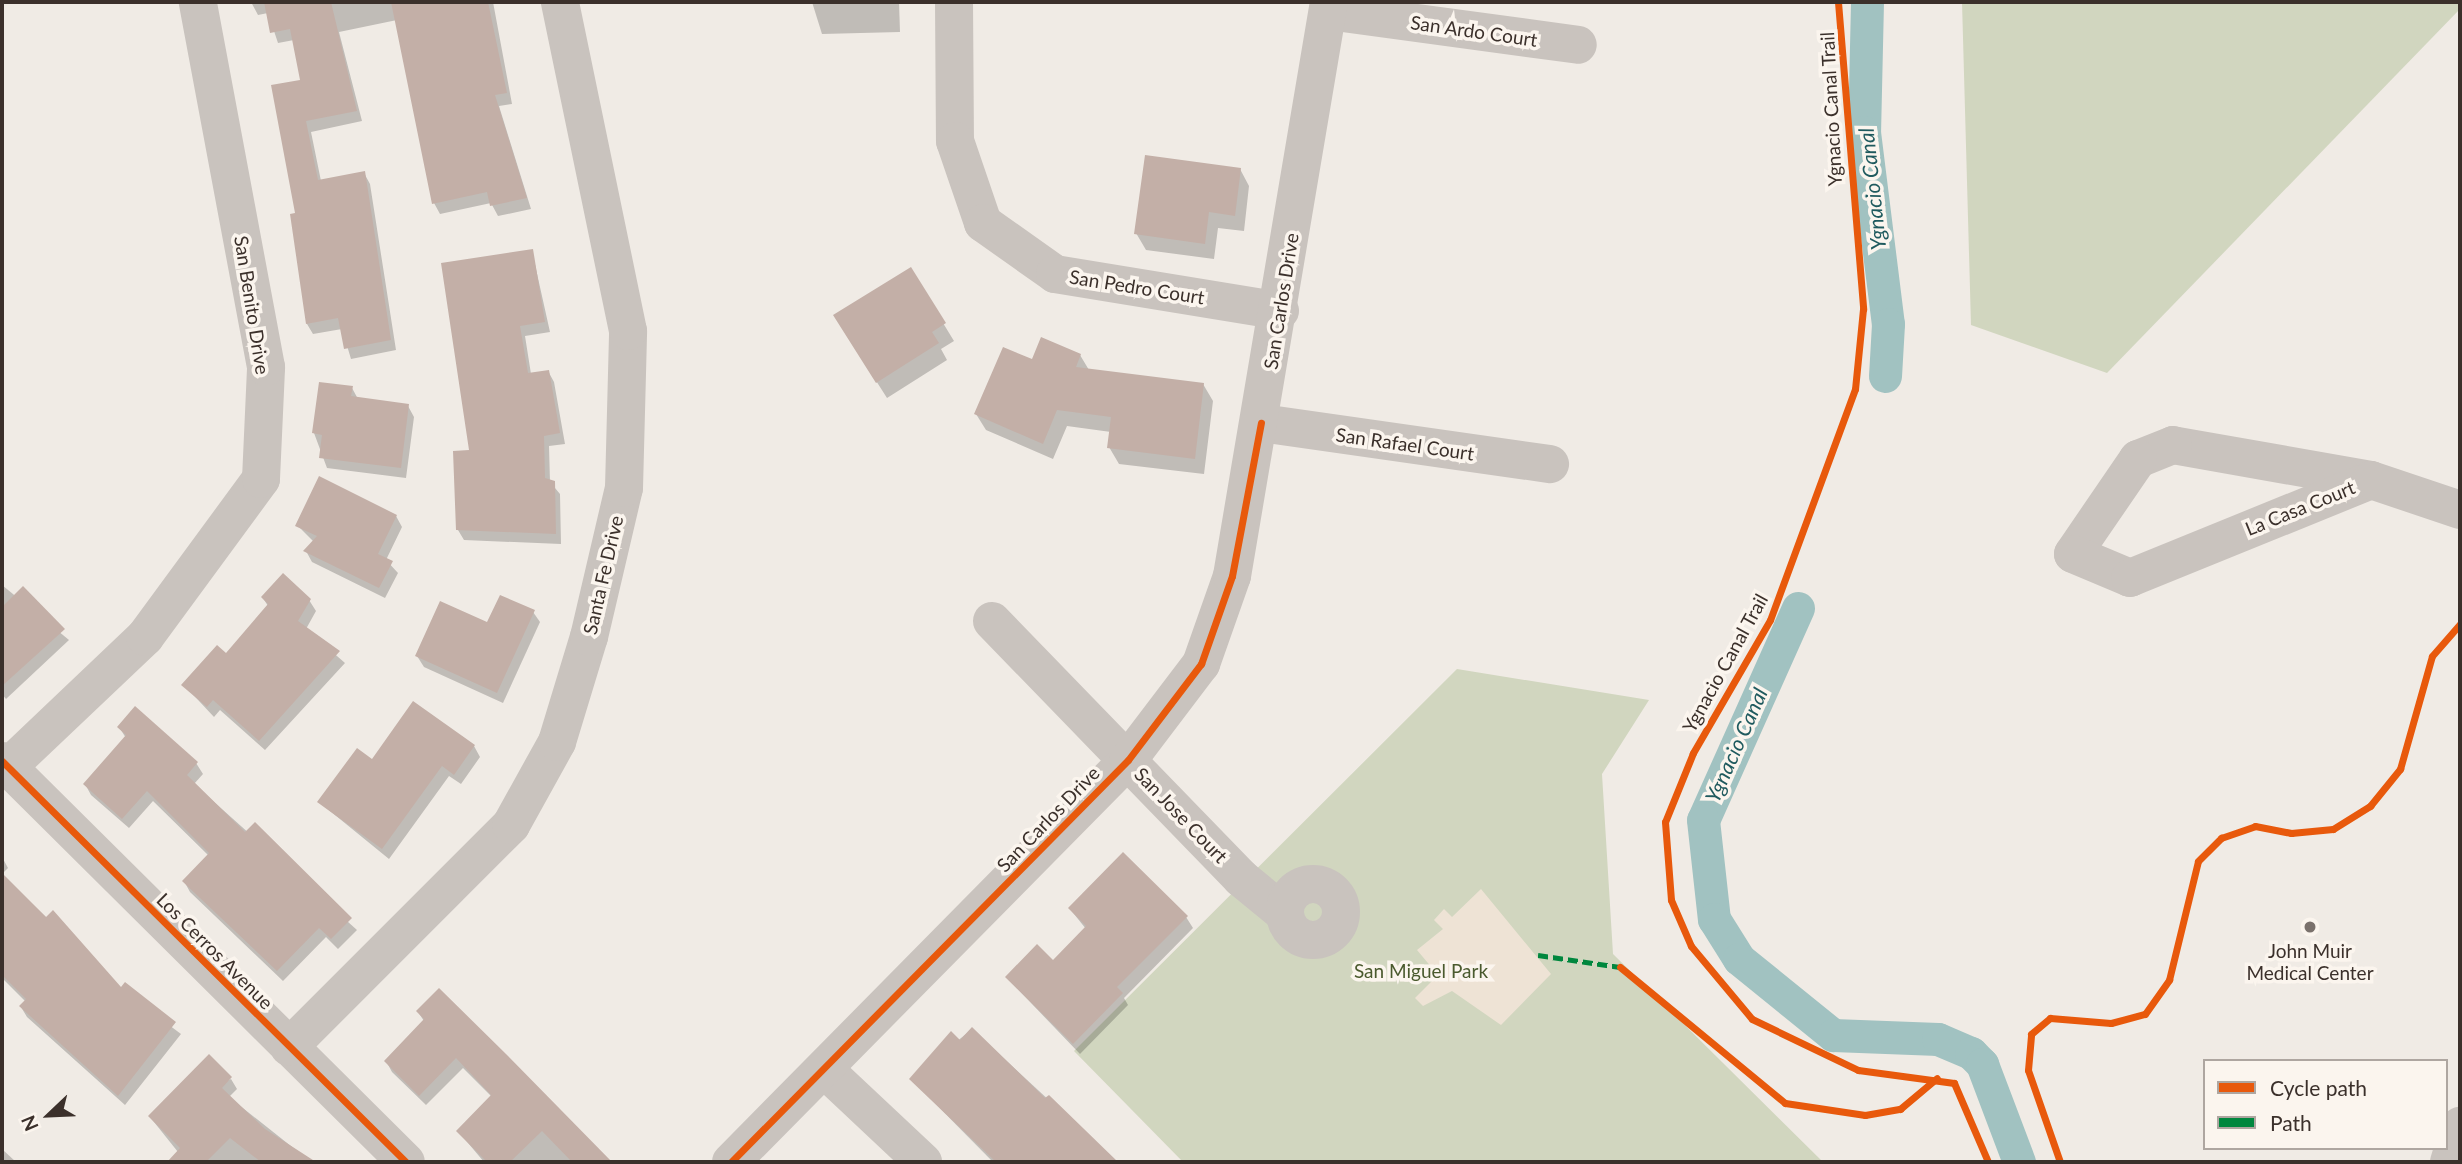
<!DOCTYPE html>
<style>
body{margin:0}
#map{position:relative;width:2462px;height:1164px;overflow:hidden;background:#f0ebe5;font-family:Lato,sans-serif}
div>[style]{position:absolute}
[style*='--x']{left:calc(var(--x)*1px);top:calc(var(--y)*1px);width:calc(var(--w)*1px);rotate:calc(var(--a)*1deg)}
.green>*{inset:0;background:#d1d6bf}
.plaza>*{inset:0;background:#eee3d5}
.shadow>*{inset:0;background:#0003}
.canal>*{height:33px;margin:-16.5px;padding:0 16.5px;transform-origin:16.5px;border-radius:16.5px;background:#a1c2c1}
.building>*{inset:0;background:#c3afa7}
.minor>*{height:38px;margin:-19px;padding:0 19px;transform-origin:19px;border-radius:19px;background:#c9c3be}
.minor>.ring{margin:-19px;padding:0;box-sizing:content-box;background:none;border:38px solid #c9c3be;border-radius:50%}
.quiet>*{height:5px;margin-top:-2.5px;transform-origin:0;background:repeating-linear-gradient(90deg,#00873e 0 10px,transparent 0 15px)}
.cycleway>*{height:7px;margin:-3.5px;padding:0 3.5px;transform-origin:3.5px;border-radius:3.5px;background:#e8590c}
.dots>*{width:19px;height:19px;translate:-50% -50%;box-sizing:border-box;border:4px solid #fbf5ee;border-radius:50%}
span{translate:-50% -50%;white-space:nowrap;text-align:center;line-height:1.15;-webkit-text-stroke:7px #fbf5ee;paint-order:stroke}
.street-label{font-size:19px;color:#3b302b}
.poi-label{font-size:19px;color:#3b302b}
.park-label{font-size:19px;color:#4a5a2e}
.water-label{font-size:21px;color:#1f5a5e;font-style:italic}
.frame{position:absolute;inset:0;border:4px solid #3b302b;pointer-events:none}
.legend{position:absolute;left:2203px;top:1059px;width:245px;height:91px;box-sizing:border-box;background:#fbf5ee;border:2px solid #aea6a0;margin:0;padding:9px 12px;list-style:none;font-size:21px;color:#3b302b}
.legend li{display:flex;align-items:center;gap:14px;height:35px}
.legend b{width:35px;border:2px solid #aea6a0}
.north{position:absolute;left:14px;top:1080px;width:70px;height:70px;-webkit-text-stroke:5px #fbf5ee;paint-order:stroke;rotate:247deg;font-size:19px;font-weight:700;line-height:28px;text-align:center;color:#3b302b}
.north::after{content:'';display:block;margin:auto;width:24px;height:32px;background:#3b302b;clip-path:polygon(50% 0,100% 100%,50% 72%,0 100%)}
</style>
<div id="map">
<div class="green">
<div style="clip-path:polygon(1962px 2px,2460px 2px,2460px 9px,2107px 373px,1971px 325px)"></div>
<div style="clip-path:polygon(1457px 669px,1649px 700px,1602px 774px,1613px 954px,1823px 1162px,1183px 1162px,1074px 1051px)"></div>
</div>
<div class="plaza">
<div style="clip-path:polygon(1481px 889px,1551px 974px,1501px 1025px,1452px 991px,1423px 1006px,1415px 998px,1438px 975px,1417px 950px,1443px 929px,1434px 920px,1444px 909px,1452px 917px)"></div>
</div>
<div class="shadow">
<div style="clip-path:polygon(251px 2px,493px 2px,512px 104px,499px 106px,531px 209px,498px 216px,491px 203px,440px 214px,434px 203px,397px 20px,339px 32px,362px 121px,311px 132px,321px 181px,364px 173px,370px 184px,396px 350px,351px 359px,342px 329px,313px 334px,307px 324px,297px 215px,302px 81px,294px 40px,278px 43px,268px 13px,258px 15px)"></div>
<div style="clip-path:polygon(812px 2px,899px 2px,900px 32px,822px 34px)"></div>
<div style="clip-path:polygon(1240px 169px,1249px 186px,1244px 231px,1218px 228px,1214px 259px,1146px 250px,1136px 233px)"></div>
<div style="clip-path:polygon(532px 251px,550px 332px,525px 336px,531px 374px,548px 371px,554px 382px,565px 444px,549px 446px,550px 482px,560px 494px,561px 544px,464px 540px,458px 530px,471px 452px)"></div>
<div style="clip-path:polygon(910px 269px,954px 341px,941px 349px,947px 360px,887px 398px,845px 332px)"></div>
<div style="clip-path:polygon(1080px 355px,1089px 370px,1203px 384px,1213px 401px,1204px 474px,1119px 464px,1109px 447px,1111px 432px,1067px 426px,1053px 459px,986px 430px,976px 414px,1033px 362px)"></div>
<div style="clip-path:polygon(352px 388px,358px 399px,408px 406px,414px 417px,406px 478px,327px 468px,314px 433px)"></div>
<div style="clip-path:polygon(396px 516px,402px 527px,386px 560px,398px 573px,385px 598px,312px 562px,306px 551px,314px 542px,297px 525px)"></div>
<div style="clip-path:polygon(2px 585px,69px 640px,6px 699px,2px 694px)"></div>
<div style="clip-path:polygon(263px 598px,309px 600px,316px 611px,306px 629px,345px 663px,265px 750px,220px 710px,214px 717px,184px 685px,226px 655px,268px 606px)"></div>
<div style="clip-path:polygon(533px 612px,540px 622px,503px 703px,424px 667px,417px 656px)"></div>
<div style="clip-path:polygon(119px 727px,196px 763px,203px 774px,194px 784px,357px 930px,338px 949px,326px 937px,283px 981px,190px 892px,184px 881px,208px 855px,153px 801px,129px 828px,91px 795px,85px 784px,126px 738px)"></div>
<div style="clip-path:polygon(474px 746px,480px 757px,461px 784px,449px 776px,389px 859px,319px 802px,373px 761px)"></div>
<div style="clip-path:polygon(2px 857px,8px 868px,2px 874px)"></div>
<div style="clip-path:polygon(2px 875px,121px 989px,181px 1034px,125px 1105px,27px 1017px,21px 1007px,26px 1002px,2px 978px)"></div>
<div style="clip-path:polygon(1070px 909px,1186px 917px,1193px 928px,1124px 998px,1128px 1005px,1080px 1054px,1007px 978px,1053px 963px,1086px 929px)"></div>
<div style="clip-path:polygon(439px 990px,609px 1162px,484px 1162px,458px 1131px,492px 1097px,463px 1068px,426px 1105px,392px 1072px,386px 1061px,424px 1021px,418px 1012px)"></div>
<div style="clip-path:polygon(972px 1029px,1116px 1162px,993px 1162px,911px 1079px)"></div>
<div style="clip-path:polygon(231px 1079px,237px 1089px,229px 1097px,311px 1162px,186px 1162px,150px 1117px)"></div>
<div style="clip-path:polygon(2px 1149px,16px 1162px,2px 1162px)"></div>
</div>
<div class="canal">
<div style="--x:1867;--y:2;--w:130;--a:91.3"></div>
<div style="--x:1864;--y:132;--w:193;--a:82.9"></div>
<div style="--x:1888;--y:324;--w:52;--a:93.3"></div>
<div style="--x:1798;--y:608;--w:232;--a:114.1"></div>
<div style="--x:1703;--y:820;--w:100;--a:83.7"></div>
<div style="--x:1714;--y:919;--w:47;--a:58"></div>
<div style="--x:1739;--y:959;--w:121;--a:39"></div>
<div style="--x:1833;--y:1035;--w:105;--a:2.2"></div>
<div style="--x:1938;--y:1039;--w:36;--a:23"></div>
<div style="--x:1971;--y:1053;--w:16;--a:45"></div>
<div style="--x:1982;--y:1064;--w:105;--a:69.3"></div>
</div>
<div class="building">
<div style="clip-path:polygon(264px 2px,331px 2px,357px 111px,306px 121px,318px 180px,365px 171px,391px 340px,344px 349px,338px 318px,306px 324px,290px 214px,295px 213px,271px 85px,300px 80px,290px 29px,270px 33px)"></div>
<div style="clip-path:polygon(391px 2px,488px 2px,507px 93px,495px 95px,527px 198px,490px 206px,487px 192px,432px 204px)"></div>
<div style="clip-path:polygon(1145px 155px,1241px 168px,1235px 216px,1209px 212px,1205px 244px,1134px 234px)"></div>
<div style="clip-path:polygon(533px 249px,545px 322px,520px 326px,528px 373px,549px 370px,560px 433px,544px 436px,545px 478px,555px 481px,556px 534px,456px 530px,453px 451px,469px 450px,441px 263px)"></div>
<div style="clip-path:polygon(911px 267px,946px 323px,932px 332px,939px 343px,876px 383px,833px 315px)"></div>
<div style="clip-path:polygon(1041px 337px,1081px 354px,1076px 367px,1204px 383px,1195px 459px,1107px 448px,1111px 417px,1057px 410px,1043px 444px,974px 414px,1003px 347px,1032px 359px)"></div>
<div style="clip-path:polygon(319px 382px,353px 386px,351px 396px,409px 404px,401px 468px,319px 458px,322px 435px,312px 433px)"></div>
<div style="clip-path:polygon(319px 476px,397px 515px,378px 554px,393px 561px,379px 588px,303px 551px,317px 536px,295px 526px)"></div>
<div style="clip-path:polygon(283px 573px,311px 599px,298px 621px,340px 651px,259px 741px,213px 700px,207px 707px,181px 685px,217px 645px,226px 653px,268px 604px,261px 597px)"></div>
<div style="clip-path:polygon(23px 586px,65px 629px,2px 686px,2px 607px)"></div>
<div style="clip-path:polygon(500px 595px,535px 610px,497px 693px,415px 656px,440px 601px,487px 622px)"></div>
<div style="clip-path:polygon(413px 701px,475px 745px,454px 775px,442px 766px,382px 849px,317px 802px,357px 748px,372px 759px)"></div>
<div style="clip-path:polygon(135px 706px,198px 762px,187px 775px,245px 832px,255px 822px,352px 918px,331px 939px,319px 928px,277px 971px,182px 881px,209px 853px,147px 791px,122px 819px,83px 784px,126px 735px,117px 727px)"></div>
<div style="clip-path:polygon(1123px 852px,1188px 916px,1117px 987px,1123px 993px,1073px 1044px,1005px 977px,1037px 944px,1053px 960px,1086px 926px,1068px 908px)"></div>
<div style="clip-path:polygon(2px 873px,46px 917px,53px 910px,121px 987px,125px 982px,176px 1022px,118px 1096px,19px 1006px,26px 999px,2px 975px)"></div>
<div style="clip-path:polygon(439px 988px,506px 1054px,612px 1162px,572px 1162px,542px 1131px,510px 1162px,487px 1162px,456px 1131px,491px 1095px,456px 1058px,419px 1096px,384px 1061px,424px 1019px,416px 1011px)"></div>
<div style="clip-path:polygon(972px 1027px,1045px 1098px,1049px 1095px,1118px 1162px,996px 1162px,909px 1079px,951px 1031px,960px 1040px)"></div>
<div style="clip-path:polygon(209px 1054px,232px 1077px,222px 1088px,265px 1129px,316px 1162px,261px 1162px,230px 1138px,206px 1162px,167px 1162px,180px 1148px,148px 1116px)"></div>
</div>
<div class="minor">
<div style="--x:954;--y:2;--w:139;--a:89.6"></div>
<div style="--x:955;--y:141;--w:87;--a:71.1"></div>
<div style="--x:983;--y:223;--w:88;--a:35.3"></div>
<div style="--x:1055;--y:274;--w:228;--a:9.3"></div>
<div style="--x:1328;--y:11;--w:252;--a:7.7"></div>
<div style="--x:1261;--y:423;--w:292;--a:8.1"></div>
<div style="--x:2371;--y:480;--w:201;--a:-170"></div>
<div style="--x:2173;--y:445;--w:38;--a:158"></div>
<div style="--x:2138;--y:459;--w:115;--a:124.4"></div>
<div style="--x:2073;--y:554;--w:62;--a:22.8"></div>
<div style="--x:2130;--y:578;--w:260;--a:-22.1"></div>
<div style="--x:2371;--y:480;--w:94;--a:18.6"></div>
<div style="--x:992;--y:621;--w:358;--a:45.9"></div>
<div style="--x:1241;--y:878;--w:57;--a:39.3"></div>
<div style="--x:2;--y:761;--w:569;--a:44.79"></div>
<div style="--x:8;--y:767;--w:189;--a:-43.5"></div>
<div style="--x:145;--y:637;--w:196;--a:-53.7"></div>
<div style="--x:261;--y:479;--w:112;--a:-87.4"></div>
<div style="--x:266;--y:367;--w:371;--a:-100.6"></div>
<div class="ring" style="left:1285px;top:884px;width:18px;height:18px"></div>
<div style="--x:289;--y:1047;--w:314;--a:-45"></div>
<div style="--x:511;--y:825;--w:95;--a:-61"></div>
<div style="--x:557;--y:742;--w:110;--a:-73.1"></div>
<div style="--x:589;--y:637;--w:153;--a:-76.8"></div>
<div style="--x:624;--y:488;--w:157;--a:-88.5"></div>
<div style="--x:628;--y:331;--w:336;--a:-101.7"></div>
<div style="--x:824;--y:1069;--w:136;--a:43.2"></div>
<div style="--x:731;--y:1162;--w:565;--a:-45.36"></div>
<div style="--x:1128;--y:760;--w:121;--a:-52.8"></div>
<div style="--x:1201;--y:664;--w:93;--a:-70.6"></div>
<div style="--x:1232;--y:576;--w:582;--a:-80.41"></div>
<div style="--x:2449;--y:1162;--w:38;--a:-73"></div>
</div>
<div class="quiet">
<div style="--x:1538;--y:955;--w:83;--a:8.3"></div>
</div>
<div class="cycleway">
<div style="--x:1838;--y:2;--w:308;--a:85.3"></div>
<div style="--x:1863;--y:309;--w:80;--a:95.7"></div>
<div style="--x:1855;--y:389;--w:246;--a:110.2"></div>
<div style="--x:1770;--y:620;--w:154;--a:120.1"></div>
<div style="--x:1693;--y:753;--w:74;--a:112.1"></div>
<div style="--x:1665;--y:822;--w:78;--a:85.6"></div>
<div style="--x:1671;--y:900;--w:50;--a:66.5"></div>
<div style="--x:1691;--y:946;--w:95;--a:50.1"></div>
<div style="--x:1752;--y:1019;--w:118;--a:25.7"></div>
<div style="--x:1858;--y:1070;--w:97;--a:7.7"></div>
<div style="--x:1954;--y:1083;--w:86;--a:66.7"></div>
<div style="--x:2;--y:761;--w:569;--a:44.79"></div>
<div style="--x:1620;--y:967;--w:214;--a:39.5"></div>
<div style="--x:1785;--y:1103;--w:81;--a:8.5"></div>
<div style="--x:1865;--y:1115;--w:36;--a:-10"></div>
<div style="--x:1900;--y:1109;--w:48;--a:-40"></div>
<div style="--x:731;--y:1162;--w:565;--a:-45.36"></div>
<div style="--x:1128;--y:760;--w:121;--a:-52.8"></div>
<div style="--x:1201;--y:664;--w:93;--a:-70.6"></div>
<div style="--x:1232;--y:576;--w:156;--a:-79.3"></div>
<div style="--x:2060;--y:1162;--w:97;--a:-109.2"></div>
<div style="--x:2028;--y:1070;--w:36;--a:-85"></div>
<div style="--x:2031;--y:1034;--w:25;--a:-40"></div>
<div style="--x:2050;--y:1018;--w:61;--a:4.7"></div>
<div style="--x:2111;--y:1023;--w:35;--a:-15"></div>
<div style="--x:2145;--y:1014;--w:42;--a:-54.8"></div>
<div style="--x:2169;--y:980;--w:122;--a:-76.3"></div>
<div style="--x:2198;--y:861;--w:33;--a:-45"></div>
<div style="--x:2221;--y:838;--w:36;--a:-19"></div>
<div style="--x:2255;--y:826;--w:37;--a:11"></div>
<div style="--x:2291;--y:833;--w:42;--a:-5.4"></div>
<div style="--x:2333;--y:829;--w:44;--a:-31.9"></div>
<div style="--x:2370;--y:806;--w:48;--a:-51"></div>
<div style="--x:2400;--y:769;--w:117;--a:-74.2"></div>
<div style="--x:2432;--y:656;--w:43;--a:-48.8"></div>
</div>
<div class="dots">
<div style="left:2310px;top:927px;background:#7a716c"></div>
</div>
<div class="street-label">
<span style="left:1474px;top:31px;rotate:8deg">San Ardo Court</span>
<span style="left:1831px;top:109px;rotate:-93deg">Ygnacio Canal Trail</span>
<span style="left:1137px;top:287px;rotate:9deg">San Pedro Court</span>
<span style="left:1281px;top:301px;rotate:-81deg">San Carlos Drive</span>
<span style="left:252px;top:305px;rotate:81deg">San Benito Drive</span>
<span style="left:1405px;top:444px;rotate:8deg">San Rafael Court</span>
<span style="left:2300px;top:508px;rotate:-22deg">La Casa Court</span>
<span style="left:603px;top:575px;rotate:-77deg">Santa Fe Drive</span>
<span style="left:1725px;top:663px;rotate:-61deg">Ygnacio Canal Trail</span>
<span style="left:1181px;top:815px;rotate:46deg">San Jose Court</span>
<span style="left:1048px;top:819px;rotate:-46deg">San Carlos Drive</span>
<span style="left:215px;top:951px;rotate:45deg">Los Cerros Avenue</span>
</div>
<div class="poi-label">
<span style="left:2310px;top:962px">John Muir<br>Medical Center</span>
</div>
<div class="park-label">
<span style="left:1421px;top:971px">San Miguel Park</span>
</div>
<div class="water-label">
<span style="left:1872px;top:189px;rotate:-96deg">Ygnacio Canal</span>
<span style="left:1736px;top:745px;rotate:-66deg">Ygnacio Canal</span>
</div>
<div class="frame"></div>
<ul class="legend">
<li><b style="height:9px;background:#e8590c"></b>Cycle path</li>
<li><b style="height:9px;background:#00873e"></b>Path</li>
</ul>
<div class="north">N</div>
</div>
